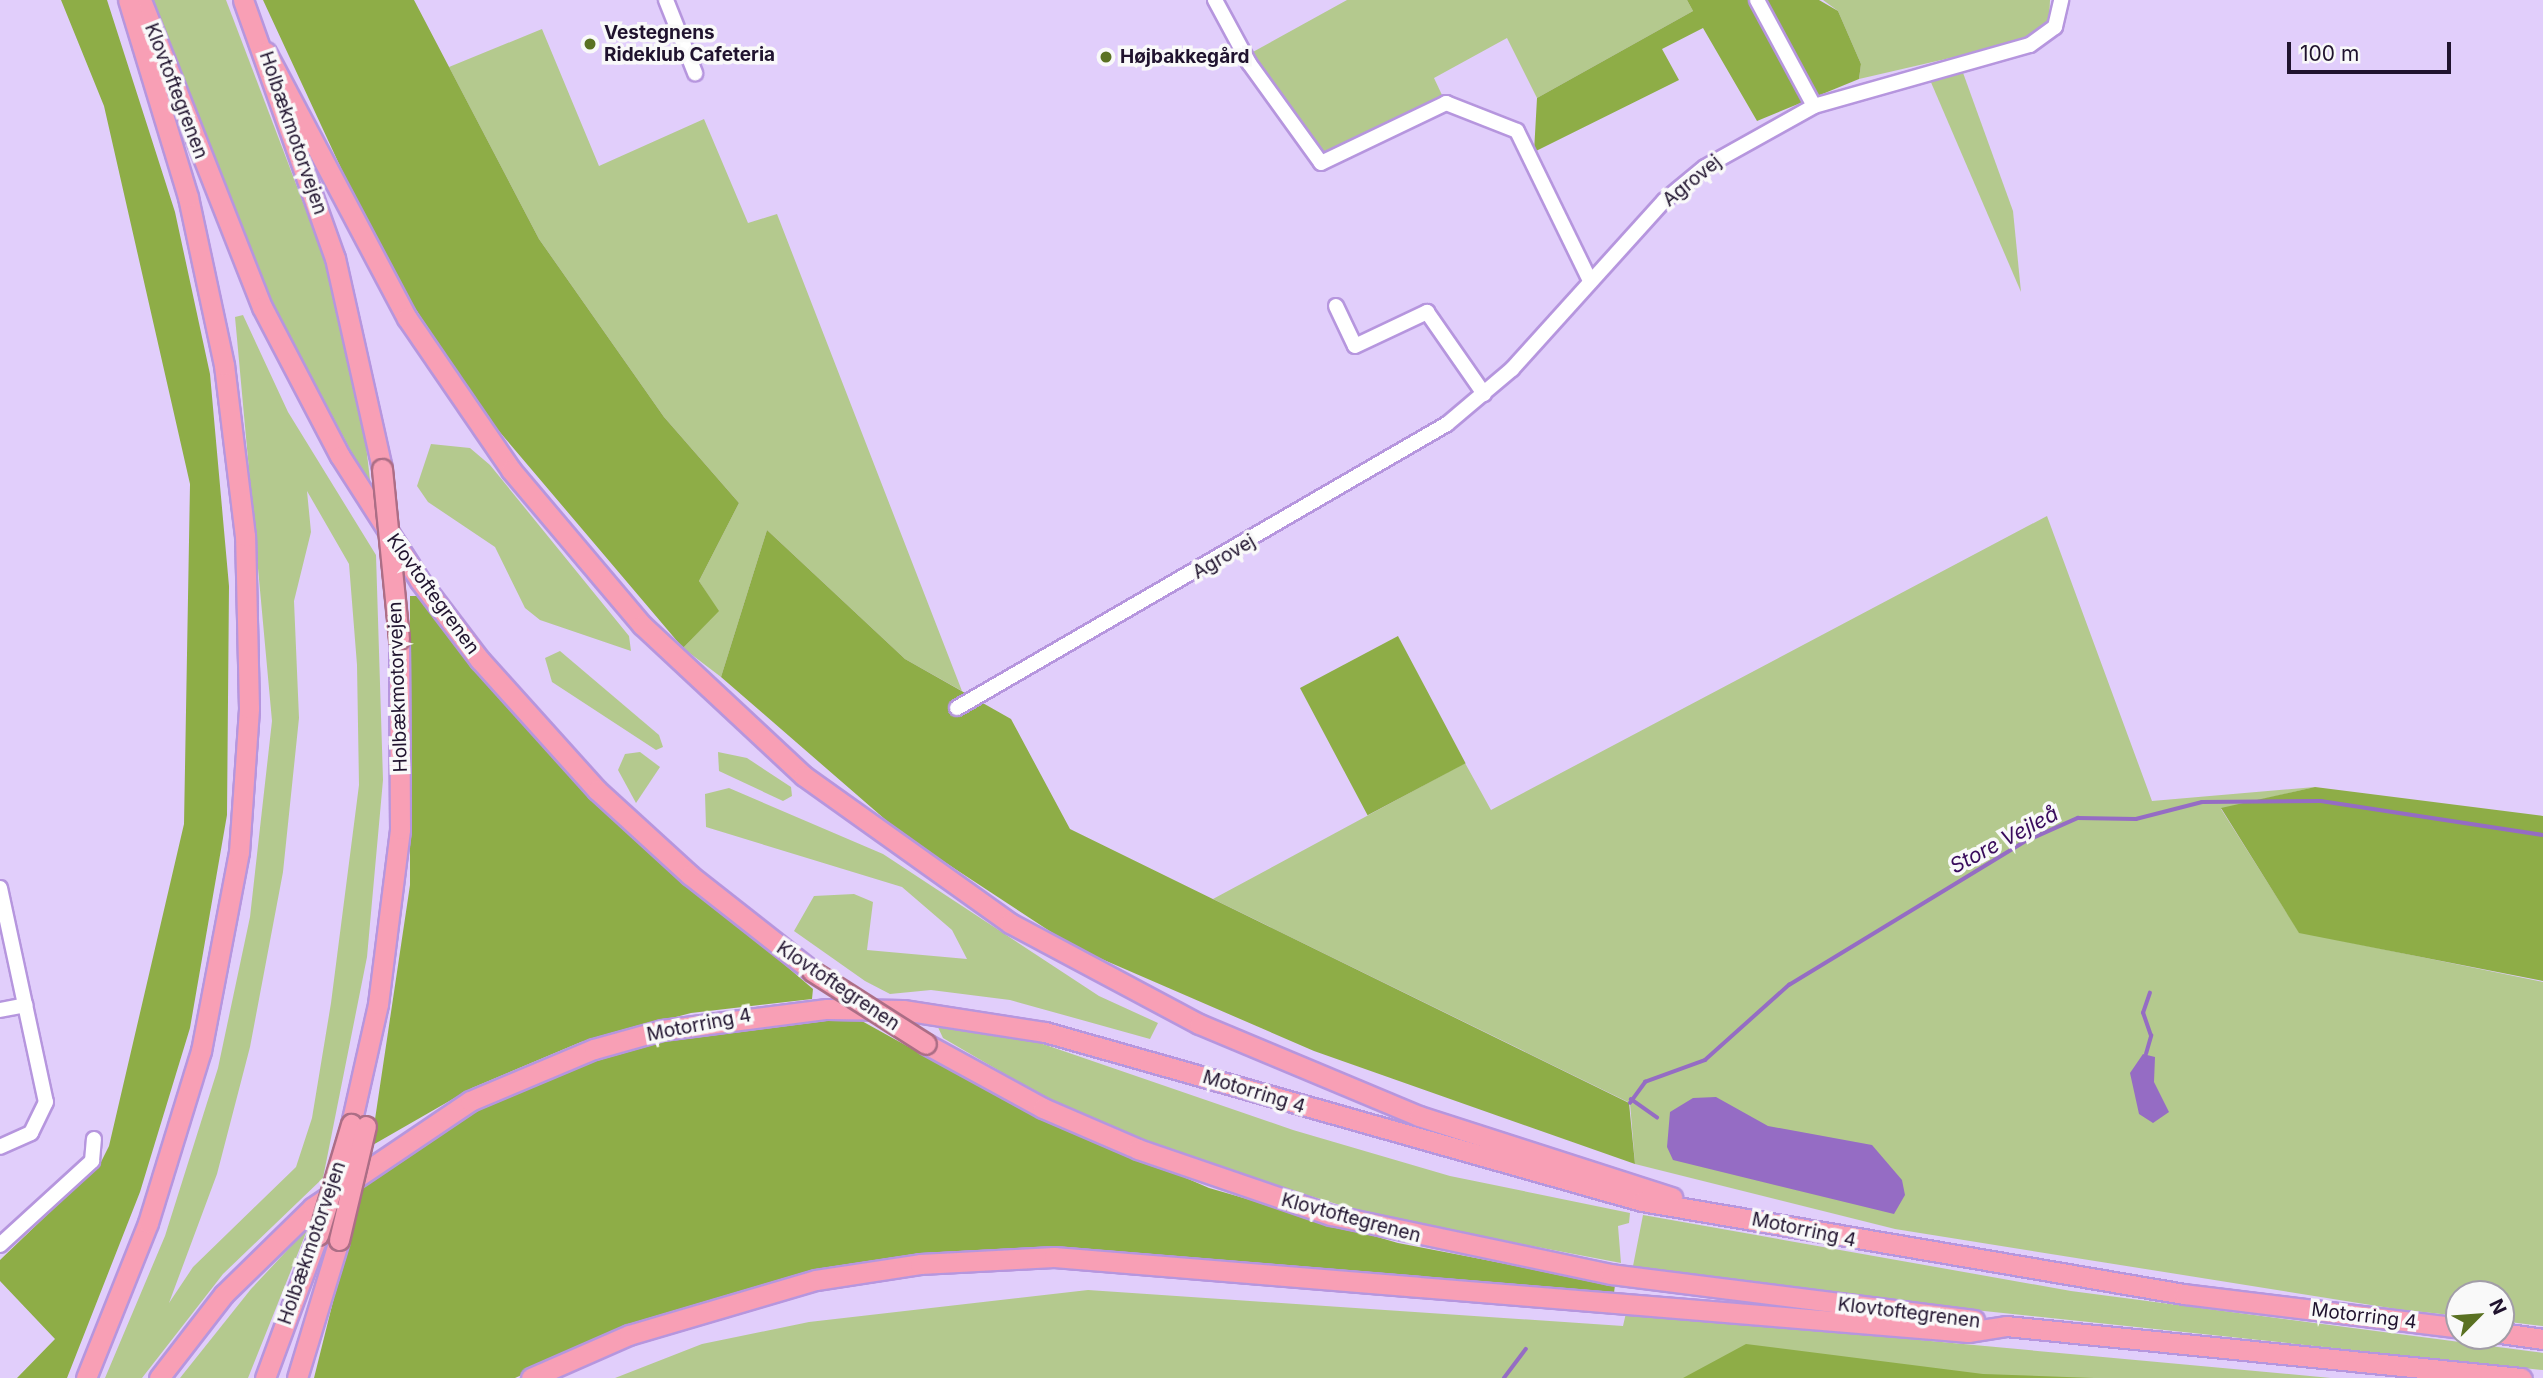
<!DOCTYPE html>
<meta charset="utf-8">
<style>
body{margin:0}
#map{position:relative;width:2543px;height:1378px;overflow:hidden;background:#e1cefb;font-family:Inter,sans-serif}
div>[style]{position:absolute}
[style*='--x']{left:calc(var(--x)*1px);top:calc(var(--y)*1px);width:calc(var(--w)*1px);rotate:calc(var(--a)*1deg)}
.green>*{inset:0;background:#b4c98e}
.forest>*{inset:0;background:#8ead47;transform-origin:0 0}
.water>*{inset:0;background:#956cc4}
.stream>*{height:3.5px;margin:-1.75px;padding:0 1.75px;transform-origin:1.75px;border-radius:1.75px;background:#956cc4}
.roads{filter:drop-shadow(2px 0 #b696de) drop-shadow(-2px 0 #b696de) drop-shadow(0 2px #b696de) drop-shadow(0 -2px #b696de)}
.minor>*{height:14px;margin:-7px;padding:0 7px;transform-origin:7px;border-radius:7px;background:#fff}
.highway>*{height:19px;margin:-9.5px;padding:0 9.5px;transform-origin:9.5px;border-radius:9.5px;background:#f89fb5}
.bridges{filter:drop-shadow(2px 0 #ac6e86) drop-shadow(-2px 0 #ac6e86) drop-shadow(0 2px #ac6e86) drop-shadow(0 -2px #ac6e86)}
.highway-bridge>*{height:19px;margin:-9.5px;padding:0 9.5px;transform-origin:9.5px;border-radius:9.5px;background:#f89fb5}
.dots>*{width:19px;height:19px;translate:-50% -50%;box-sizing:border-box;border:4px solid #f9f9f9;border-radius:50%}
span{translate:-50% -50%;white-space:nowrap;text-align:center;line-height:1.15;-webkit-text-stroke:7px #f9f9f9;paint-order:stroke}
.poi-label{font-size:19px;color:#20132e;font-weight:700}
.left{translate:0 -50%;text-align:left}
.street-label{font-size:19px;color:#20132e}
.water-label{font-size:21px;color:#390b5c;font-style:italic}
.north{position:absolute;left:2445px;top:1280px;width:70px;height:70px;box-sizing:border-box;background:#f9f9f9;border:2px solid #a29da8;border-radius:50%;rotate:65deg;font-size:19px;font-weight:700;line-height:28px;text-align:center;color:#20132e}
.north::after{content:'';display:block;margin:auto;width:24px;height:32px;background:#5a7122;clip-path:polygon(50% 0,100% 100%,50% 72%,0 100%)}
.scale{position:absolute;left:2287px;top:42px;width:164px;height:32px;box-sizing:border-box;border:4px solid #20132e;border-top:0;padding-left:9px;font-size:21px;line-height:24px;white-space:nowrap;color:#20132e;-webkit-text-stroke:5px #f9f9f9;paint-order:stroke}
</style>
<div id="map">
<div class="green">
<div style="clip-path:polygon(152px 0,226px 0,328px 268px,362px 410px,371px 489px,265px 289px)"></div>
<div style="clip-path:polygon(1347px 0,1687px 0,1693px 11px,1537px 98px,1507px 38px,1434px 78px,1442px 95px,1321px 156px,1251px 53px)"></div>
<div style="clip-path:polygon(1823px 0,2050px 0,2049px 24px,2028px 40px,1859px 79px,1861px 64px,1838px 11px)"></div>
<div style="clip-path:polygon(542px 29px,599px 166px,704px 119px,748px 223px,777px 214px,962px 691px,905px 659px,767px 530px,721px 677px,683px 648px,718px 611px,699px 581px,739px 503px,664px 417px,539px 239px,449px 67px)"></div>
<div style="clip-path:polygon(1962px 70px,2013px 211px,2021px 292px,1930px 80px)"></div>
<div style="clip-path:polygon(evenodd,243px 315px,288px 412px,376px 555px,383px 780px,367px 957px,323px 1178px,223px 1274px,142px 1378px,105px 1378px,165px 1236px,218px 1068px,250px 917px,272px 721px,235px 317px,243px 315px,307px 491px,349px 564px,357px 665px,359px 785px,331px 1003px,312px 1118px,296px 1167px,193px 1267px,169px 1303px,217px 1174px,250px 1047px,283px 872px,299px 718px,294px 601px,311px 532px,307px 491px)"></div>
<div style="clip-path:polygon(431px 444px,470px 448px,490px 465px,629px 636px,631px 651px,540px 620px,525px 608px,495px 547px,428px 502px,417px 486px)"></div>
<div style="clip-path:polygon(2047px 516px,2152px 801px,2315px 787px,2221px 809px,2299px 932px,2543px 982px,2543px 1326px,2501px 1321px,2501px 1294px,2459px 1294px,2459px 1316px,2396px 1309px,1895px 1229px,1635px 1164px,1630px 1103px,1213px 899px,1465px 763px,1491px 810px)"></div>
<div style="clip-path:polygon(560px 651px,659px 735px,663px 747px,656px 750px,552px 682px,545px 658px)"></div>
<div style="clip-path:polygon(640px 752px,660px 767px,636px 803px,618px 770px,625px 754px)"></div>
<div style="clip-path:polygon(718px 752px,747px 758px,791px 787px,792px 796px,783px 801px,719px 771px)"></div>
<div style="clip-path:polygon(729px 788px,883px 854px,1099px 996px,1158px 1023px,1150px 1039px,1010px 1000px,931px 990px,890px 994px,865px 981px,794px 931px,814px 896px,854px 894px,873px 902px,867px 950px,967px 959px,952px 930px,902px 887px,706px 827px,705px 794px)"></div>
<div style="clip-path:polygon(936px 1023px,1008px 1032px,1293px 1130px,1450px 1176px,1630px 1213px,1629px 1223px,1618px 1226px,1621px 1263px,1376px 1216px,1156px 1149px,1061px 1107px,943px 1038px)"></div>
<div style="clip-path:polygon(1643px 1215px,2071px 1291px,2543px 1353px,2543px 1370px,1908px 1303px,1633px 1266px)"></div>
<div style="clip-path:polygon(308px 1228px,248px 1378px,180px 1378px,251px 1289px)"></div>
<div style="clip-path:polygon(1088px 1290px,1623px 1326px,1626px 1313px,2331px 1378px,615px 1378px,702px 1344px,809px 1322px)"></div>
</div>
<div class="forest">
<div style="clip-path:polygon(61px 0,107px 0,175px 212px,210px 374px,229px 586px,227px 815px,190px 1028px,140px 1192px,67px 1378px,17px 1378px,55px 1339px,0 1281px,0 1260px,100px 1164px,109px 1146px,184px 824px,190px 484px,104px 106px)"></div>
<div style="clip-path:polygon(263px 0,414px 0,539px 239px,664px 417px,739px 503px,699px 581px,719px 611px,683px 648px,487px 417px,385px 263px)"></div>
<div style="clip-path:polygon(1687px 0,1819px 0,1838px 11px,1861px 64px,1859px 79px,1757px 121px,1703px 28px,1662px 49px,1679px 80px,1534px 152px,1537px 98px,1693px 11px)"></div>
<div style="clip-path:polygon(767px 530px,905px 659px,1011px 719px,1070px 829px,1629px 1103px,1635px 1164px,1314px 1051px,1074px 947px,902px 834px,721px 677px)"></div>
<div style="clip-path:polygon(410px 596px,418px 596px,493px 691px,590px 798px,813px 989px,812px 999px,691px 1013px,581px 1042px,472px 1088px,371px 1146px,410px 885px)"></div>
<div style="left:1398px;top:636px;width:144px;height:111px;rotate:62deg"></div>
<div style="clip-path:polygon(2315px 787px,2543px 816px,2543px 981px,2299px 933px,2221px 808px)"></div>
<div style="clip-path:polygon(851px 1015px,999px 1097px,1209px 1188px,1398px 1243px,1615px 1285px,1614px 1293px,1138px 1254px,776px 1282px,621px 1331px,515px 1378px,314px 1378px,365px 1173px,401px 1148px,522px 1083px,646px 1041px)"></div>
<div style="clip-path:polygon(1746px 1344px,1983px 1374px,2094px 1378px,1683px 1378px)"></div>
</div>
<div class="water">
<div style="clip-path:polygon(2143px 1054px,2155px 1057px,2154px 1082px,2169px 1112px,2153px 1123px,2139px 1114px,2130px 1073px)"></div>
<div style="clip-path:polygon(1716px 1097px,1768px 1126px,1872px 1145px,1902px 1180px,1905px 1195px,1894px 1214px,1673px 1160px,1667px 1147px,1670px 1112px,1693px 1098px)"></div>
</div>
<div class="stream">
<div style="--x:2146;--y:1054;--w:19;--a:-74"></div>
<div style="--x:2151;--y:1036;--w:24;--a:-109"></div>
<div style="--x:2143;--y:1013;--w:21;--a:-71"></div>
<div style="--x:1631;--y:1099;--w:32;--a:35"></div>
<div style="--x:1630;--y:1103;--w:26;--a:-54"></div>
<div style="--x:1645;--y:1082;--w:64;--a:-20.1"></div>
<div style="--x:1705;--y:1060;--w:113;--a:-41.8"></div>
<div style="--x:1789;--y:985;--w:277;--a:-31.3"></div>
<div style="--x:2026;--y:841;--w:57;--a:-23.9"></div>
<div style="--x:2078;--y:818;--w:58;--a:1"></div>
<div style="--x:2136;--y:819;--w:68;--a:-14.4"></div>
<div style="--x:2202;--y:802;--w:119;--a:-0.5"></div>
<div style="--x:2321;--y:801;--w:225;--a:8.7"></div>
<div style="--x:1504;--y:1378;--w:36;--a:-53"></div>
</div>
<div class="roads">
<div class="minor">
<div style="--x:666;--y:0;--w:79;--a:68.3"></div>
<div style="--x:1215;--y:0;--w:72;--a:61.6"></div>
<div style="--x:1249;--y:63;--w:123;--a:54.2"></div>
<div style="--x:1321;--y:163;--w:139;--a:-25.6"></div>
<div style="--x:1446;--y:103;--w:76;--a:21.5"></div>
<div style="--x:1517;--y:131;--w:167;--a:64"></div>
<div style="--x:1757;--y:0;--w:120;--a:61.7"></div>
<div style="--x:1336;--y:306;--w:44;--a:64.6"></div>
<div style="--x:1355;--y:346;--w:80;--a:-25.3"></div>
<div style="--x:1427;--y:312;--w:100;--a:55.2"></div>
<div style="--x:957;--y:708;--w:566;--a:-30.1"></div>
<div style="--x:1447;--y:424;--w:85;--a:-40.2"></div>
<div style="--x:1512;--y:369;--w:227;--a:-47.9"></div>
<div style="--x:1664;--y:201;--w:53;--a:-39.7"></div>
<div style="--x:1705;--y:167;--w:125;--a:-29.2"></div>
<div style="--x:1814;--y:106;--w:224;--a:-15.8"></div>
<div style="--x:2030;--y:45;--w:31;--a:-36"></div>
<div style="--x:2055;--y:27;--w:28;--a:-77"></div>
<div style="--x:0;--y:888;--w:219;--a:77.9"></div>
<div style="--x:46;--y:1102;--w:34;--a:116"></div>
<div style="--x:31;--y:1133;--w:34;--a:156"></div>
<div style="--x:0;--y:1010;--w:26;--a:-11"></div>
<div style="--x:0;--y:1245;--w:125;--a:-42.4"></div>
<div style="--x:92;--y:1161;--w:22;--a:-85"></div>
</div>
<div class="highway">
<div style="--x:141;--y:0;--w:330;--a:68.5"></div>
<div style="--x:262;--y:307;--w:168;--a:62.4"></div>
<div style="--x:340;--y:456;--w:148;--a:57.4"></div>
<div style="--x:420;--y:581;--w:99;--a:52.8"></div>
<div style="--x:480;--y:660;--w:175;--a:48"></div>
<div style="--x:597;--y:790;--w:126;--a:42.4"></div>
<div style="--x:690;--y:875;--w:155;--a:38.2"></div>
<div style="--x:243;--y:0;--w:274;--a:70.4"></div>
<div style="--x:335;--y:258;--w:216;--a:77.4"></div>
<div style="--x:266;--y:52;--w:301;--a:62.1"></div>
<div style="--x:407;--y:318;--w:184;--a:55.6"></div>
<div style="--x:511;--y:470;--w:203;--a:49.8"></div>
<div style="--x:642;--y:625;--w:221;--a:43"></div>
<div style="--x:804;--y:776;--w:253;--a:35.5"></div>
<div style="--x:1010;--y:923;--w:214;--a:28.1"></div>
<div style="--x:1199;--y:1024;--w:238;--a:22.7"></div>
<div style="--x:1419;--y:1116;--w:266;--a:17.8"></div>
<div style="--x:926;--y:1044;--w:133;--a:28.7"></div>
<div style="--x:1043;--y:1108;--w:103;--a:23.3"></div>
<div style="--x:1138;--y:1149;--w:204;--a:18.9"></div>
<div style="--x:1331;--y:1215;--w:286;--a:11.9"></div>
<div style="--x:1611;--y:1274;--w:366;--a:7.2"></div>
<div style="--x:351;--y:1124;--w:123;--a:-77.3"></div>
<div style="--x:378;--y:1004;--w:176;--a:-82.8"></div>
<div style="--x:400;--y:829;--w:190;--a:-90.3"></div>
<div style="--x:2501;--y:1333;--w:42;--a:8.1"></div>
<div style="--x:86;--y:1378;--w:167;--a:-68.2"></div>
<div style="--x:148;--y:1223;--w:180;--a:-72.9"></div>
<div style="--x:201;--y:1051;--w:203;--a:-79.2"></div>
<div style="--x:239;--y:852;--w:144;--a:-86"></div>
<div style="--x:249;--y:708;--w:172;--a:-91.3"></div>
<div style="--x:245;--y:536;--w:172;--a:-97"></div>
<div style="--x:224;--y:365;--w:172;--a:-102.1"></div>
<div style="--x:188;--y:197;--w:206;--a:-106.9"></div>
<div style="--x:159;--y:1378;--w:106;--a:-52.3"></div>
<div style="--x:224;--y:1294;--w:124;--a:-44.3"></div>
<div style="--x:313;--y:1207;--w:189;--a:-34"></div>
<div style="--x:470;--y:1101;--w:134;--a:-22.8"></div>
<div style="--x:594;--y:1049;--w:71;--a:-15.6"></div>
<div style="--x:662;--y:1030;--w:166;--a:-7.3"></div>
<div style="--x:827;--y:1009;--w:76;--a:0.8"></div>
<div style="--x:903;--y:1010;--w:144;--a:8.8"></div>
<div style="--x:1045;--y:1032;--w:620;--a:15.81"></div>
<div style="--x:1642;--y:1201;--w:550;--a:9.74"></div>
<div style="--x:2184;--y:1294;--w:277;--a:7"></div>
<div style="--x:265;--y:1378;--w:153;--a:-69.7"></div>
<div style="--x:297;--y:1378;--w:144;--a:-73.1"></div>
<div style="--x:531;--y:1378;--w:107;--a:-23.7"></div>
<div style="--x:629;--y:1335;--w:195;--a:-16.4"></div>
<div style="--x:816;--y:1280;--w:105;--a:-8.7"></div>
<div style="--x:920;--y:1264;--w:134;--a:-3"></div>
<div style="--x:1054;--y:1257;--w:917;--a:4.69"></div>
<div style="--x:1968;--y:1332;--w:38;--a:-9"></div>
<div style="--x:2006;--y:1326;--w:518;--a:5.77"></div>
</div>
</div>
<div class="bridges">
<div class="highway-bridge">
<div style="--x:382;--y:469;--w:171;--a:84.3"></div>
<div style="--x:812;--y:971;--w:135;--a:32.6"></div>
<div style="--x:318;--y:1235;--w:116;--a:-73.4"></div>
<div style="--x:339;--y:1240;--w:117;--a:-76.7"></div>
</div>
</div>
<div class="dots">
<div style="left:590px;top:44px;background:#5a7122"></div>
<div style="left:1106px;top:57px;background:#5a7122"></div>
</div>
<div class="poi-label">
<span class="left" style="left:604px;top:44px">Vestegnens<br>Rideklub Cafeteria</span>
<span class="left" style="left:1120px;top:57px">Højbakkegård</span>
</div>
<div class="street-label">
<span style="left:176px;top:91px;rotate:69deg">Klovtoftegrenen</span>
<span style="left:293px;top:133px;rotate:71deg">Holbækmotorvejen</span>
<span style="left:1692px;top:181px;rotate:-39deg">Agrovej</span>
<span style="left:1224px;top:557px;rotate:-30deg">Agrovej</span>
<span style="left:433px;top:594px;rotate:54deg">Klovtoftegrenen</span>
<span style="left:398px;top:687px;rotate:-92deg">Holbækmotorvejen</span>
<span style="left:838px;top:986px;rotate:34deg">Klovtoftegrenen</span>
<span style="left:699px;top:1025px;rotate:-11deg">Motorring 4</span>
<span style="left:1254px;top:1092px;rotate:17deg">Motorring 4</span>
<span style="left:1351px;top:1218px;rotate:15deg">Klovtoftegrenen</span>
<span style="left:1804px;top:1230px;rotate:12deg">Motorring 4</span>
<span style="left:312px;top:1243px;rotate:-71deg">Holbækmotorvejen</span>
<span style="left:1909px;top:1313px;rotate:7deg">Klovtoftegrenen</span>
<span style="left:2364px;top:1316px;rotate:7deg">Motorring 4</span>
</div>
<div class="water-label">
<span style="left:2004px;top:840px;rotate:-28deg">Store Vejleå</span>
</div>
<div class="north">N</div>
<div class="scale">100 m</div>
</div>
